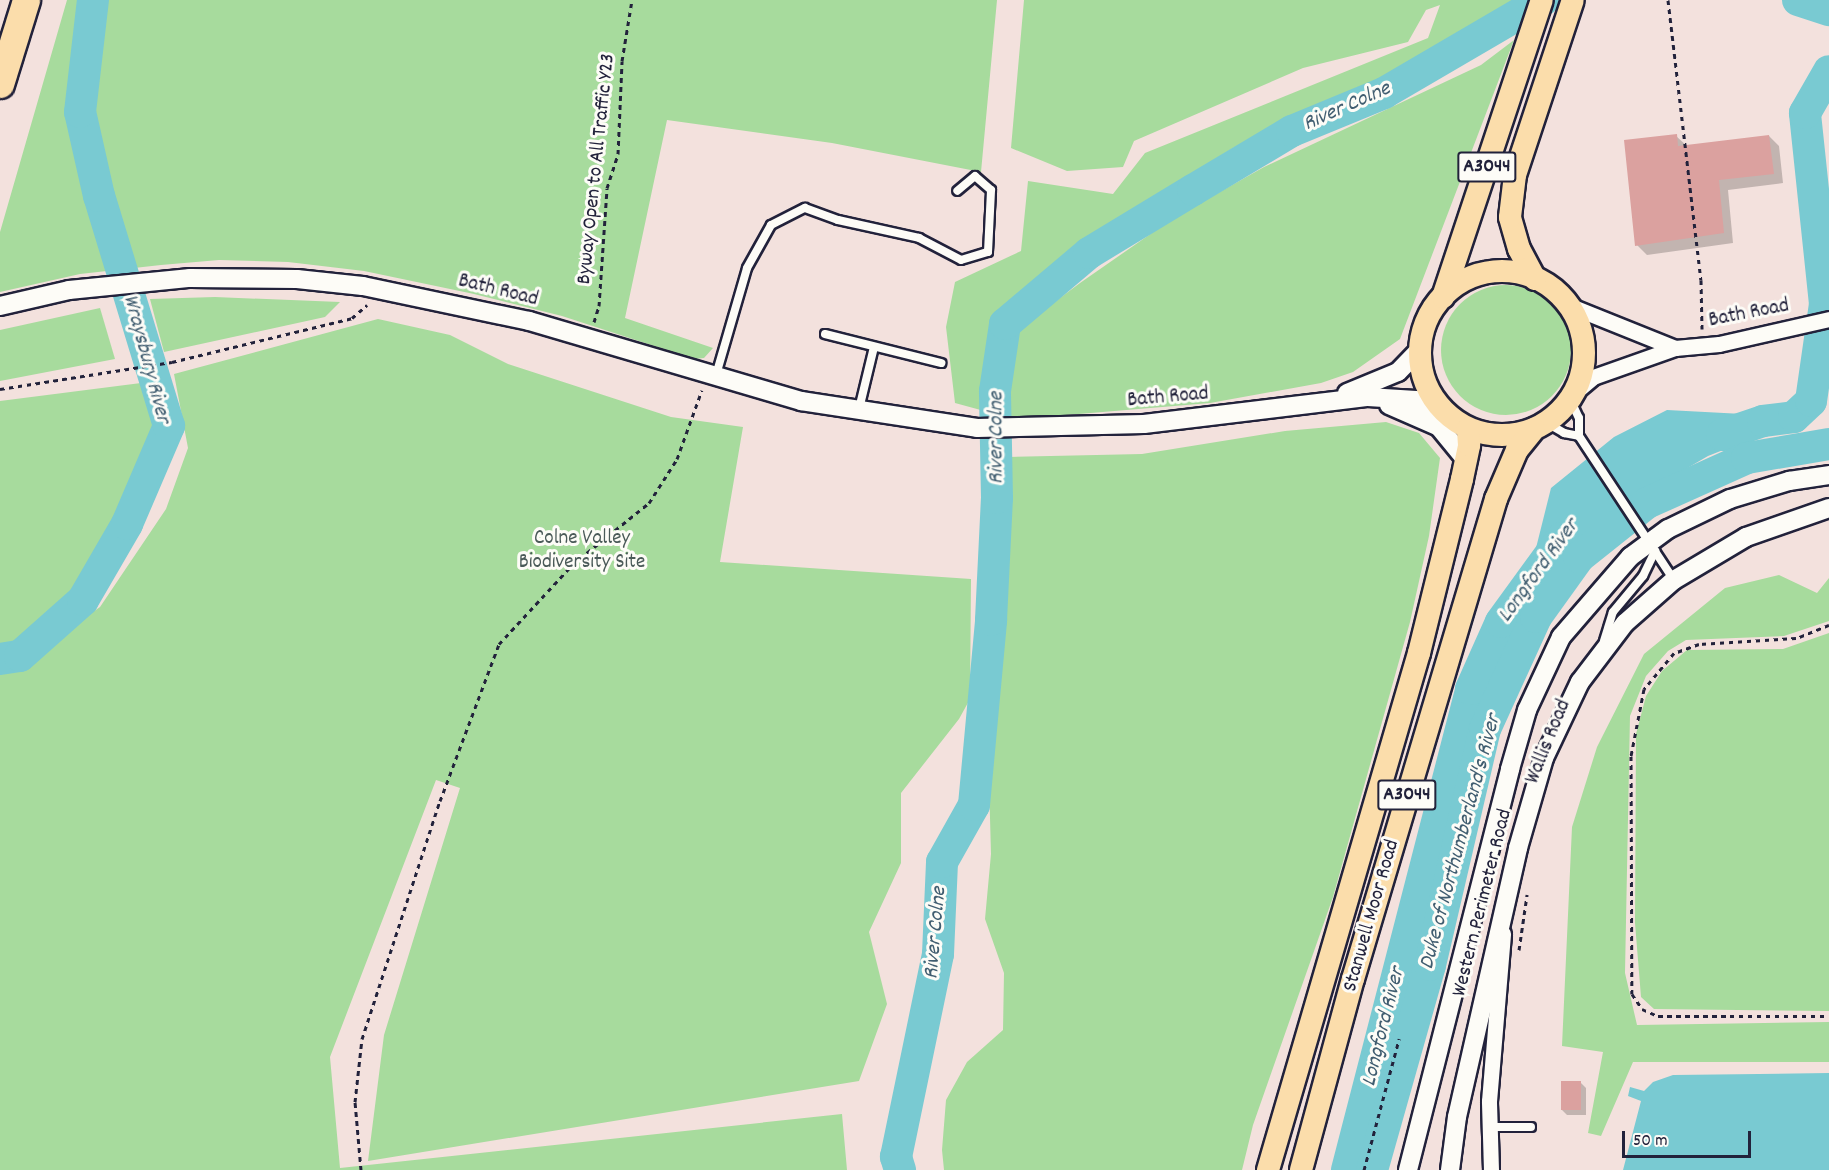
<!DOCTYPE html>
<style>
body{margin:0}
#map{position:relative;width:1829px;height:1170px;overflow:hidden;background:#f3e1dd;font-family:Dekko,sans-serif}
div>[style]{position:absolute}
[style*='--x']{left:calc(var(--x)*1px);top:calc(var(--y)*1px);width:calc(var(--w)*1px);rotate:calc(var(--a)*1deg)}
.green>*{inset:0;background:#a7db9d}
.round{border-radius:50%}
.water>*{inset:0;background:#79cad2}
.shadow>*{inset:0;background:#0003}
.river>*{height:32px;margin:-16px;padding:0 16px;transform-origin:16px;border-radius:16px;background:#79cad2}
.building>*{inset:0;background:#dba19f;transform-origin:0 0}
.path>*{height:3px;margin-top:-1.5px;transform-origin:0;background:repeating-linear-gradient(90deg,#22223b 0 4.5px,transparent 0 9px)}
.roads{filter:drop-shadow(2px 0 #22223b) drop-shadow(-2px 0 #22223b) drop-shadow(0 2px #22223b) drop-shadow(0 -2px #22223b)}
.service>*{height:8px;margin:-4px;padding:0 4px;transform-origin:4px;border-radius:4px;background:#fdfcf7}
.minor>*{height:15px;margin:-7.5px;padding:0 7.5px;transform-origin:7.5px;border-radius:7.5px;background:#fdfcf7}
.tertiary>*{height:18px;margin:-9px;padding:0 9px;transform-origin:9px;border-radius:9px;background:#fdfcf7}
.primary>*{height:22px;margin:-11px;padding:0 11px;transform-origin:11px;border-radius:11px;background:#fbddab}
.primary>.ring{margin:-11px;padding:0;box-sizing:content-box;background:none;border:22px solid #fbddab;border-radius:50%}
.motorway>*{height:27px;margin:-13.5px;padding:0 13.5px;transform-origin:13.5px;border-radius:13.5px;background:#fbddab}
span{translate:-50% -50%;white-space:nowrap;text-align:center;line-height:1.15;-webkit-text-stroke:6px #fdfcf7;paint-order:stroke}
.shield-label span{padding:2px 4px;background:#fdfcf7;border:2px solid;border-radius:4px;-webkit-text-stroke-width:0}
.shield-label{font-size:20px;color:#22223b;font-weight:700}
.street-label{font-size:21px;color:#22223b}
.park-label{font-size:21px;color:#4a5a58}
.water-label{font-size:22px;color:#405d70;font-style:italic}
.scale{position:absolute;left:1622px;top:1131px;width:129px;height:27px;box-sizing:border-box;border:3px solid #22223b;border-top:0;padding-left:8px;font-size:18px;line-height:21px;white-space:nowrap;color:#22223b;-webkit-text-stroke:4px #fdfcf7;paint-order:stroke}
</style>
<div id="map">
<div class="green">
<div style="clip-path:polygon(67px 0,997px 0,981px 172px,832px 143px,667px 120px,625px 318px,713px 348px,704px 358px,694px 359px,562px 316px,474px 294px,364px 271px,288px 262px,219px 260px,161px 265px,80px 274px,0 292px,0 232px)"></div>
<div style="clip-path:polygon(1024px 0,1525px 0,1520px 14px,1233px 148px,1126px 215px,1026px 289px,992px 319px,988px 412px,955px 403px,946px 327px,955px 282px,1021px 251px,1028px 181px,1113px 194px,1145px 153px,1428px 38px,1440px 5px,1426px 10px,1408px 42px,1303px 68px,1134px 141px,1123px 167px,1067px 171px,1011px 148px)"></div>
<div style="clip-path:polygon(1514px 40px,1400px 339px,1353px 372px,1321px 383px,1210px 403px,1007px 420px,1016px 331px,1080px 283px,1172px 219px,1264px 167px,1481px 65px)"></div>
<div class="round" style="left:1441px;top:285px;width:130px;height:130px"></div>
<div style="clip-path:polygon(215px 297px,340px 302px,325px 317px,164px 352px,150px 299px)"></div>
<div style="clip-path:polygon(100px 308px,115px 359px,0 381px,0 330px)"></div>
<div style="clip-path:polygon(378px 319px,450px 335px,508px 364px,671px 417px,743px 427px,720px 562px,971px 579px,970px 699px,959px 719px,901px 793px,901px 863px,869px 932px,887px 1004px,859px 1081px,368px 1161px,384px 1035px,460px 788px,436px 780px,330px 1057px,340px 1168px,842px 1114px,847px 1170px,0 1170px,0 672px,14px 667px,100px 607px,166px 509px,188px 448px,174px 374px)"></div>
<div style="clip-path:polygon(141px 383px,157px 426px,128px 506px,77px 597px,11px 647px,0 648px,0 401px)"></div>
<div style="clip-path:polygon(1386px 422px,1419px 433px,1440px 458px,1429px 536px,1410px 622px,1333px 897px,1253px 1125px,1242px 1170px,944px 1170px,942px 1150px,946px 1100px,967px 1062px,1003px 1030px,1004px 973px,985px 919px,991px 854px,988px 744px,994px 742px,987px 739px,1003px 621px,1007px 457px,1142px 454px,1285px 431px)"></div>
<div style="clip-path:polygon(1779px 575px,1817px 593px,1829px 578px,1829px 621px,1784px 636px,1686px 640px,1668px 651px,1646px 676px,1630px 716px,1625px 973px,1637px 1025px,1829px 1022px,1829px 1062px,1633px 1062px,1601px 1136px,1588px 1133px,1603px 1052px,1562px 1046px,1572px 827px,1597px 747px,1644px 654px,1725px 588px)"></div>
<div style="clip-path:polygon(1829px 633px,1829px 1011px,1654px 1009px,1641px 997px,1635px 923px,1636px 734px,1646px 696px,1662px 671px,1687px 650px,1783px 649px)"></div>
</div>
<div class="water">
<div style="clip-path:polygon(1667px 410px,1762px 415px,1766px 433px,1708px 456px,1612px 512px,1546px 578px,1531px 568px,1551px 488px,1614px 437px)"></div>
<div style="clip-path:polygon(1829px 1073px,1829px 1170px,1623px 1170px,1641px 1101px,1628px 1096px,1630px 1087px,1644px 1091px,1653px 1082px,1673px 1075px)"></div>
</div>
<div class="shadow">
<div style="clip-path:polygon(1676px 136px,1687px 146px,1769px 136px,1779px 146px,1783px 183px,1728px 190px,1733px 243px,1647px 255px,1637px 245px)"></div>
<div style="clip-path:polygon(1581px 1083px,1586px 1088px,1586px 1115px,1567px 1115px,1562px 1110px)"></div>
</div>
<div class="river">
<div style="--x:1798;--y:0;--w:33;--a:18"></div>
<div style="--x:1722;--y:435;--w:43;--a:-18.9"></div>
<div style="--x:1763;--y:421;--w:31;--a:-7"></div>
<div style="--x:1794;--y:417;--w:23;--a:-43"></div>
<div style="--x:1811;--y:401;--w:98;--a:-81.8"></div>
<div style="--x:1825;--y:304;--w:192;--a:-96"></div>
<div style="--x:1805;--y:113;--w:48;--a:-60.3"></div>
<div style="--x:0;--y:659;--w:20;--a:-9"></div>
<div style="--x:20;--y:656;--w:84;--a:-41.6"></div>
<div style="--x:83;--y:600;--w:88;--a:-59.9"></div>
<div style="--x:127;--y:524;--w:107;--a:-66.8"></div>
<div style="--x:169;--y:426;--w:240;--a:-106.9"></div>
<div style="--x:99;--y:196;--w:86;--a:-102.7"></div>
<div style="--x:80;--y:112;--w:113;--a:-83.4"></div>
<div style="--x:900;--y:1170;--w:14;--a:-107"></div>
<div style="--x:896;--y:1157;--w:207;--a:-78.3"></div>
<div style="--x:938;--y:954;--w:92;--a:-87.5"></div>
<div style="--x:942;--y:862;--w:65;--a:-60.7"></div>
<div style="--x:974;--y:805;--w:186;--a:-84.7"></div>
<div style="--x:991;--y:620;--w:122;--a:-87.2"></div>
<div style="--x:997;--y:498;--w:107;--a:-91.1"></div>
<div style="--x:995;--y:391;--w:68;--a:-81.5"></div>
<div style="--x:1005;--y:324;--w:110;--a:-40.2"></div>
<div style="--x:1089;--y:253;--w:122;--a:-31.2"></div>
<div style="--x:1193;--y:190;--w:115;--a:-30.8"></div>
<div style="--x:1292;--y:131;--w:100;--a:-22.4"></div>
<div style="--x:1384;--y:93;--w:184;--a:-30.3"></div>
<div style="--x:1347;--y:1170;--w:497;--a:-75.5"></div>
<div style="--x:1471;--y:689;--w:73;--a:-65.9"></div>
<div style="--x:1501;--y:622;--w:104;--a:-54"></div>
<div style="--x:1372;--y:1170;--w:213;--a:-74.2"></div>
<div style="--x:1430;--y:965;--w:242;--a:-76.9"></div>
<div style="--x:1485;--y:729;--w:123;--a:-65.5"></div>
<div style="--x:1536;--y:617;--w:74;--a:-54.4"></div>
<div style="--x:1579;--y:557;--w:87;--a:-38.5"></div>
<div style="--x:1647;--y:503;--w:110;--a:-24.2"></div>
<div style="--x:1747;--y:458;--w:83;--a:-9.7"></div>
</div>
<div class="building">
<div style="clip-path:polygon(1677px 134px,1678px 146px,1769px 135px,1774px 174px,1719px 180px,1724px 233px,1635px 246px,1624px 140px)"></div>
<div style="left:1561px;top:1081px;width:20px;height:29px"></div>
</div>
<div class="path">
<div style="--x:1668;--y:0;--w:282;--a:83.3"></div>
<div style="--x:1701;--y:280;--w:49;--a:88.8"></div>
<div style="--x:594;--y:322;--w:17;--a:-73"></div>
<div style="--x:599;--y:306;--w:118;--a:-86.1"></div>
<div style="--x:607;--y:188;--w:36;--a:-72"></div>
<div style="--x:618;--y:154;--w:93;--a:-87.5"></div>
<div style="--x:622;--y:61;--w:62;--a:-80.7"></div>
<div style="--x:0;--y:389;--w:174;--a:-8.9"></div>
<div style="--x:172;--y:362;--w:185;--a:-13.7"></div>
<div style="--x:352;--y:318;--w:20;--a:-41"></div>
<div style="--x:1829;--y:625;--w:35;--a:158"></div>
<div style="--x:1796;--y:638;--w:97;--a:176.5"></div>
<div style="--x:1699;--y:644;--w:27;--a:160"></div>
<div style="--x:1674;--y:653;--w:47;--a:129.8"></div>
<div style="--x:1644;--y:689;--w:68;--a:101"></div>
<div style="--x:1631;--y:756;--w:238;--a:89.8"></div>
<div style="--x:1632;--y:994;--w:18;--a:56"></div>
<div style="--x:1642;--y:1009;--w:17;--a:24"></div>
<div style="--x:1658;--y:1016;--w:171;--a:0"></div>
<div style="--x:1519;--y:950;--w:56;--a:-81.7"></div>
<div style="--x:361;--y:1170;--w:68;--a:-95"></div>
<div style="--x:355;--y:1102;--w:63;--a:-83.7"></div>
<div style="--x:362;--y:1039;--w:250;--a:-71.9"></div>
<div style="--x:440;--y:801;--w:168;--a:-69.4"></div>
<div style="--x:499;--y:644;--w:109;--a:-47.2"></div>
<div style="--x:573;--y:564;--w:97;--a:-38.8"></div>
<div style="--x:649;--y:503;--w:52;--a:-57.5"></div>
<div style="--x:677;--y:459;--w:73;--a:-70.1"></div>
<div style="--x:1364;--y:1170;--w:136;--a:-75"></div>
</div>
<div class="roads">
<div class="service">
<div style="--x:825;--y:334;--w:120;--a:14"></div>
<div style="--x:716;--y:375;--w:111;--a:-73.8"></div>
<div style="--x:747;--y:268;--w:49;--a:-60.8"></div>
<div style="--x:771;--y:225;--w:38;--a:-27"></div>
<div style="--x:805;--y:208;--w:35;--a:20"></div>
<div style="--x:838;--y:220;--w:83;--a:12.5"></div>
<div style="--x:919;--y:238;--w:47;--a:27.6"></div>
<div style="--x:961;--y:260;--w:28;--a:-17"></div>
<div style="--x:988;--y:252;--w:62;--a:-87.2"></div>
<div style="--x:991;--y:190;--w:21;--a:-139"></div>
<div style="--x:975;--y:176;--w:23;--a:140"></div>
<div style="--x:1570;--y:399;--w:21;--a:65"></div>
<div style="--x:1579;--y:418;--w:18;--a:90"></div>
<div style="--x:1579;--y:436;--w:173;--a:56.6"></div>
<div style="--x:859;--y:409;--w:64;--a:-76.4"></div>
<div style="--x:1547;--y:423;--w:20;--a:30"></div>
<div style="--x:1564;--y:433;--w:15;--a:11"></div>
<div style="--x:1604;--y:641;--w:30;--a:-73"></div>
<div style="--x:1613;--y:612;--w:47;--a:-50.2"></div>
<div style="--x:1643;--y:576;--w:28;--a:-64"></div>
<div style="--x:1490;--y:1127;--w:41;--a:0"></div>
</div>
<div class="minor">
<div style="--x:1573;--y:307;--w:110;--a:21.9"></div>
<div style="--x:1573;--y:394;--w:26;--a:-40"></div>
<div style="--x:1593;--y:377;--w:87;--a:-19.5"></div>
<div style="--x:1675;--y:348;--w:44;--a:-5.2"></div>
<div style="--x:1719;--y:344;--w:113;--a:-12.8"></div>
<div style="--x:1491;--y:1170;--w:69;--a:-91.7"></div>
<div style="--x:1489;--y:1101;--w:168;--a:-85.2"></div>
</div>
<div class="tertiary">
<div style="--x:0;--y:306;--w:71;--a:-13.1"></div>
<div style="--x:69;--y:290;--w:122;--a:-5.7"></div>
<div style="--x:190;--y:278;--w:107;--a:0.5"></div>
<div style="--x:297;--y:279;--w:66;--a:6.1"></div>
<div style="--x:363;--y:286;--w:170;--a:11.9"></div>
<div style="--x:529;--y:321;--w:284;--a:16.4"></div>
<div style="--x:801;--y:401;--w:178;--a:8.7"></div>
<div style="--x:977;--y:428;--w:167;--a:-1.4"></div>
<div style="--x:1144;--y:424;--w:226;--a:-6.9"></div>
<div style="--x:1368;--y:397;--w:48;--a:3.6"></div>
<div style="--x:1416;--y:400;--w:29;--a:22"></div>
<div style="--x:1347;--y:393;--w:55;--a:-22.4"></div>
<div style="--x:1398;--y:372;--w:32;--a:-46"></div>
<div style="--x:1389;--y:405;--w:55;--a:23.7"></div>
<div style="--x:1439;--y:427;--w:43;--a:50.7"></div>
<div style="--x:1408;--y:1170;--w:414;--a:-75.7"></div>
<div style="--x:1510;--y:769;--w:61;--a:-73.9"></div>
<div style="--x:1527;--y:710;--w:81;--a:-65"></div>
<div style="--x:1561;--y:637;--w:106;--a:-49.2"></div>
<div style="--x:1630;--y:557;--w:47;--a:-36.4"></div>
<div style="--x:1668;--y:529;--w:69;--a:-25.8"></div>
<div style="--x:1730;--y:499;--w:62;--a:-17"></div>
<div style="--x:1789;--y:481;--w:40;--a:-8.5"></div>
<div style="--x:1450;--y:1170;--w:53;--a:-82.5"></div>
<div style="--x:1457;--y:1117;--w:276;--a:-77.2"></div>
<div style="--x:1518;--y:848;--w:94;--a:-73.9"></div>
<div style="--x:1544;--y:758;--w:84;--a:-64.7"></div>
<div style="--x:1580;--y:682;--w:74;--a:-52.7"></div>
<div style="--x:1625;--y:623;--w:65;--a:-41.3"></div>
<div style="--x:1674;--y:580;--w:84;--a:-30.8"></div>
<div style="--x:1746;--y:537;--w:88;--a:-19.3"></div>
</div>
<div class="primary">
<div class="ring" style="left:1420px;top:271px;width:142px;height:142px"></div>
<div style="--x:1535;--y:279;--w:34;--a:-118"></div>
<div style="--x:1519;--y:249;--w:33;--a:-106"></div>
<div style="--x:1510;--y:217;--w:42;--a:-83.2"></div>
<div style="--x:1515;--y:175;--w:184;--a:-71.7"></div>
<div style="--x:1443;--y:297;--w:313;--a:-71.6"></div>
<div style="--x:1268;--y:1170;--w:539;--a:-73.72"></div>
<div style="--x:1419;--y:653;--w:179;--a:-76.1"></div>
<div style="--x:1462;--y:479;--w:35;--a:-78"></div>
<div style="--x:1469;--y:445;--w:16;--a:-94"></div>
<div style="--x:1301;--y:1170;--w:198;--a:-74.8"></div>
<div style="--x:1353;--y:979;--w:501;--a:-73.41"></div>
<div style="--x:1496;--y:499;--w:53;--a:-66.8"></div>
<div style="--x:1517;--y:450;--w:27;--a:-51"></div>
</div>
<div class="motorway">
<div style="--x:0;--y:84;--w:88;--a:-72.8"></div>
</div>
</div>
<div class="shield-label">
<span style="left:1487px;top:167px">A3044</span>
<span style="left:1407px;top:795px">A3044</span>
</div>
<div class="street-label">
<span style="left:597px;top:169px;rotate:-84deg">Byway Open to All Traffic Y23</span>
<span style="left:498px;top:291px;rotate:14deg">Bath Road</span>
<span style="left:1749px;top:314px;rotate:-11deg">Bath Road</span>
<span style="left:1168px;top:398px;rotate:-5deg">Bath Road</span>
<span style="left:1549px;top:742px;rotate:-68deg">Wallis Road</span>
<span style="left:1483px;top:903px;rotate:-76deg">Western Perimeter Road</span>
<span style="left:1372px;top:916px;rotate:-74deg">Stanwell Moor Road</span>
</div>
<div class="park-label">
<span style="left:582px;top:551px">Colne Valley<br>Biodiversity Site</span>
</div>
<div class="water-label">
<span style="left:1347px;top:107px;rotate:-24deg">River Colne</span>
<span style="left:146px;top:359px;rotate:75deg">Wraysbury River</span>
<span style="left:997px;top:438px;rotate:-90deg">River Colne</span>
<span style="left:1539px;top:571px;rotate:-54deg">Longford River</span>
<span style="left:1461px;top:842px;rotate:-75deg">Duke of Northumberland's River</span>
<span style="left:936px;top:933px;rotate:-85deg">River Colne</span>
<span style="left:1384px;top:1027px;rotate:-76deg">Longford River</span>
</div>
<div class="scale">50 m</div>
</div>
